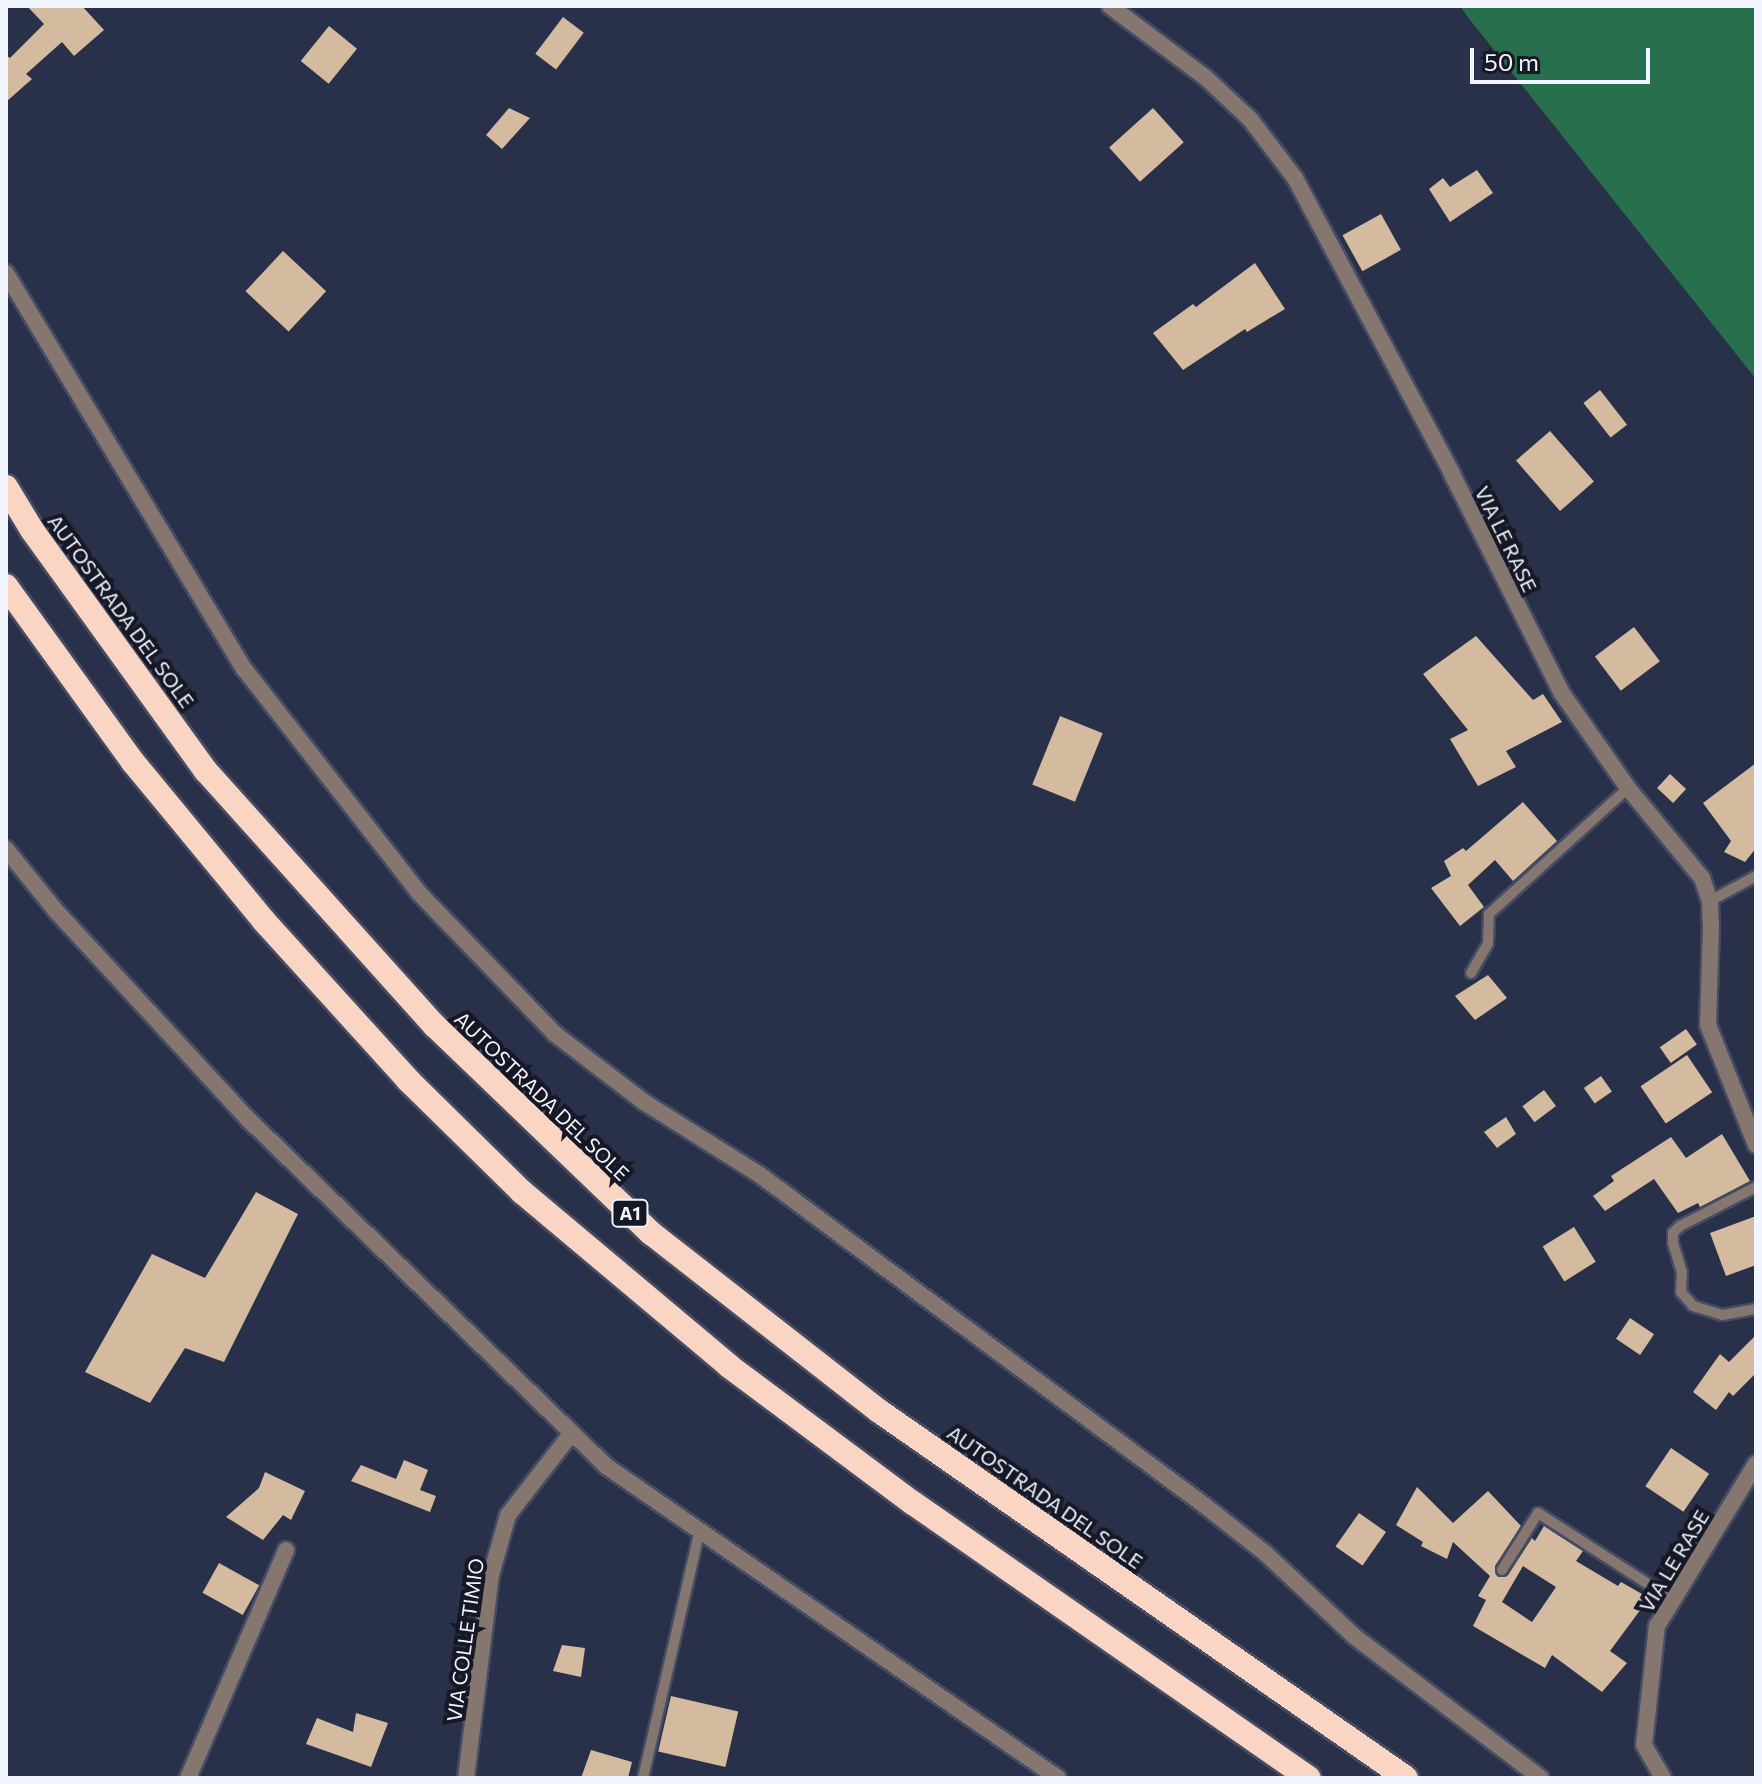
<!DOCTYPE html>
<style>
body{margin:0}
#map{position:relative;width:1762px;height:1784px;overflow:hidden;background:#29314a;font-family:Commissioner,sans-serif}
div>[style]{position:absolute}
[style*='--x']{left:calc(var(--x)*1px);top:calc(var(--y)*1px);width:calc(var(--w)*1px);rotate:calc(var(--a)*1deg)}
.forest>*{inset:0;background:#276f4d}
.building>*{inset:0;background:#d4ba9f;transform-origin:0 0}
.roads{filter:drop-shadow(2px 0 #454c63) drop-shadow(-2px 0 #454c63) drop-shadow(0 2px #454c63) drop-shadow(0 -2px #454c63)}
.lane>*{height:10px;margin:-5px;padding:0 5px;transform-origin:5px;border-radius:5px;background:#857670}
.street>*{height:16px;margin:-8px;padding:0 8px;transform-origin:8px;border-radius:8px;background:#857670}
.highway>*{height:24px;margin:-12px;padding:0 12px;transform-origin:12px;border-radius:12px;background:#fad5c4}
span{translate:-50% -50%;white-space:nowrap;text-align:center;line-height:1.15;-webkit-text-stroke:8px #161925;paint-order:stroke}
.shield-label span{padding:2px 6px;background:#161925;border:2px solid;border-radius:6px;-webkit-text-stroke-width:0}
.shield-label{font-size:18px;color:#f1f5ff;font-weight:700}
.street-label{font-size:20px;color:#f1f5ff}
.frame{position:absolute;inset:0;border:8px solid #f1f5ff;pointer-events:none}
.scale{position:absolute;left:1470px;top:48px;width:180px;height:36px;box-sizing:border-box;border:4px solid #f1f5ff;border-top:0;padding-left:10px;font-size:24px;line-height:28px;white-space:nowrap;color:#f1f5ff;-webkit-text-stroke:6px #161925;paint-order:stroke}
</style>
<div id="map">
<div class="forest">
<div style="clip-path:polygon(1460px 6px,1756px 6px,1756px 379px,1470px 20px)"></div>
</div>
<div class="building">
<div style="clip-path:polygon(27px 6px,82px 6px,104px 30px,74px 56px,62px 42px,26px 74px,32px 79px,6px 102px,6px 55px,10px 58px,44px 24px)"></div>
<div style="left:563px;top:17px;width:26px;height:46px;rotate:37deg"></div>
<div style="left:329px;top:26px;width:36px;height:45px;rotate:39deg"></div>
<div style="clip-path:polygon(509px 108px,530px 118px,502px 149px,486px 135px)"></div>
<div style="left:1153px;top:108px;width:46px;height:59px;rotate:48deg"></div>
<div style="clip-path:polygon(1477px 170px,1493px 193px,1450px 222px,1429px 189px,1443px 178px,1450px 187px)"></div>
<div style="left:1381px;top:214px;width:41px;height:44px;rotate:61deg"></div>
<div style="left:283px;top:251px;width:59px;height:55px;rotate:43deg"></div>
<div style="clip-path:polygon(1255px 263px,1285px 309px,1247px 332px,1245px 329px,1183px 370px,1153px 333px,1193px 304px,1196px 307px)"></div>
<div style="left:1600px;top:390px;width:44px;height:21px;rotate:52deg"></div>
<div style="left:1550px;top:431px;width:67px;height:45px;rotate:49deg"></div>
<div style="left:1634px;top:627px;width:43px;height:49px;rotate:53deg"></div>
<div style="clip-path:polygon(1476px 636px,1533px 700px,1543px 694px,1562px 722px,1506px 751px,1516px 767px,1478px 786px,1450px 739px,1468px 730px,1423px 674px)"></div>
<div style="left:1060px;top:716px;width:46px;height:74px;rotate:22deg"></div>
<div style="clip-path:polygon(1756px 763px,1756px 848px,1745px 862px,1724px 852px,1731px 841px,1703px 803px)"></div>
<div style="left:1670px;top:774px;width:22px;height:19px;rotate:43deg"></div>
<div style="clip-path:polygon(1523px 802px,1557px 841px,1513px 881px,1495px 860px,1468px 885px,1484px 907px,1460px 926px,1431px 888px,1451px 876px,1444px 861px,1463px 848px,1466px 851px)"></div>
<div style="clip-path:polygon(1488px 975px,1507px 998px,1475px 1020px,1455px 996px)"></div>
<div style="left:1686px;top:1029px;width:19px;height:32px;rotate:55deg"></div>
<div style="left:1687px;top:1055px;width:45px;height:56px;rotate:56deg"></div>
<div style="left:1601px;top:1076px;width:19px;height:21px;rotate:55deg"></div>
<div style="left:1544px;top:1090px;width:20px;height:27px;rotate:53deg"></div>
<div style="clip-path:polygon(1506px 1117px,1516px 1134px,1497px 1148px,1484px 1132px)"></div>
<div style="clip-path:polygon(1722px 1134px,1750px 1181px,1700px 1207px,1698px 1203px,1678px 1213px,1654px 1179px,1605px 1211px,1593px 1196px,1614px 1181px,1611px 1176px,1671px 1137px,1686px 1158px)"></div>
<div style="clip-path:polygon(256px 1192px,298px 1214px,224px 1362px,185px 1348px,150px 1403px,85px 1372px,152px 1254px,205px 1278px)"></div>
<div style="clip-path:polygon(1756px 1216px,1756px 1265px,1726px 1276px,1710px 1233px)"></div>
<div style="left:1574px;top:1227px;width:41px;height:37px;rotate:58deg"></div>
<div style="left:1630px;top:1318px;width:29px;height:25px;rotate:34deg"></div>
<div style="clip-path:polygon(1756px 1335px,1756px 1373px,1733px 1396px,1729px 1392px,1716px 1410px,1693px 1392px,1720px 1354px,1729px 1362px)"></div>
<div style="left:1671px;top:1448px;width:46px;height:46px;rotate:34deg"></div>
<div style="clip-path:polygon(404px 1460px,428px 1470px,420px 1490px,436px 1496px,430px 1512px,351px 1481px,361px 1465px,396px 1479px)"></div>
<div style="clip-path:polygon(265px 1472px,305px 1491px,291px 1520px,283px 1515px,263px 1540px,226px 1517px,259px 1488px)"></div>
<div style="clip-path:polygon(evenodd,1417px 1487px,1453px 1523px,1488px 1491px,1521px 1526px,1495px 1566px,1498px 1577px,1508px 1575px,1532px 1538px,1535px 1541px,1544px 1526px,1583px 1551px,1576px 1561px,1618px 1586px,1621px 1582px,1649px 1598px,1610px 1651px,1627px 1663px,1602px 1692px,1552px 1655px,1545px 1668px,1473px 1626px,1486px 1600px,1478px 1596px,1490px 1576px,1453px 1542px,1447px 1559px,1421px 1546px,1423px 1542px,1396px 1525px,1417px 1487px,1523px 1566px,1556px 1587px,1532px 1622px,1502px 1602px,1523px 1566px)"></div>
<div style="left:1359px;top:1513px;width:33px;height:41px;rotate:35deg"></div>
<div style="left:219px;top:1563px;width:46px;height:34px;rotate:29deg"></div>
<div style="clip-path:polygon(562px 1645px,585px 1648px,581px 1677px,553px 1671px)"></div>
<div style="left:671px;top:1696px;width:69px;height:57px;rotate:13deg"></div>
<div style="clip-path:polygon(356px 1713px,388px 1723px,371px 1767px,306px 1744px,317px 1718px,353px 1732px)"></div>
<div style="clip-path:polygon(591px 1750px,632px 1762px,628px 1778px,581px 1778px)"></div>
</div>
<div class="roads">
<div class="lane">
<div style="--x:1710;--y:901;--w:52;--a:-28.5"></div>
<div style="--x:1471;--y:973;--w:34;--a:-60"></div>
<div style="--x:1488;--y:943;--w:29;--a:-88"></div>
<div style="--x:1489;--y:914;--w:188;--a:-42.2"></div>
<div style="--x:1756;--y:1187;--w:85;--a:152.8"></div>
<div style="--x:1680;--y:1226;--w:10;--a:135"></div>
<div style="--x:1673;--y:1233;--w:10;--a:90"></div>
<div style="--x:1673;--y:1243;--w:30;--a:73"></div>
<div style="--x:1682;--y:1272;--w:20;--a:93"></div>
<div style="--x:1681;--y:1292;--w:18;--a:49"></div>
<div style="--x:1693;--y:1306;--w:30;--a:17"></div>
<div style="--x:1722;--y:1315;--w:35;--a:-10"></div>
<div style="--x:1502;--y:1570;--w:67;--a:-57.7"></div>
<div style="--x:1538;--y:1513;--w:161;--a:32.8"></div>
<div style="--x:643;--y:1778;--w:254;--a:-77.1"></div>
</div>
<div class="street">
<div style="--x:1110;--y:6;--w:119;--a:36.8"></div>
<div style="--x:1205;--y:77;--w:62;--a:43"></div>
<div style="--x:1250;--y:119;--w:74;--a:52.7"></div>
<div style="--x:1295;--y:178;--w:333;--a:62"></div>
<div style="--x:1451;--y:472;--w:246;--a:63.4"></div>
<div style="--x:1561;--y:692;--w:117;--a:55.1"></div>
<div style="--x:1628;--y:788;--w:117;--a:50.6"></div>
<div style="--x:1702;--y:878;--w:24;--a:71"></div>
<div style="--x:1710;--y:901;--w:24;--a:88"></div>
<div style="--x:1711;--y:925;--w:100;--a:91.7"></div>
<div style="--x:1708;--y:1025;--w:129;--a:68.2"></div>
<div style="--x:6;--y:273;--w:463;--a:59"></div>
<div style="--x:245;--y:670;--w:283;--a:52"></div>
<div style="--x:419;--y:893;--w:196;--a:46"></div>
<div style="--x:555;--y:1034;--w:112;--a:37.4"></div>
<div style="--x:644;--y:1102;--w:137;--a:32.2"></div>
<div style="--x:760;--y:1175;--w:553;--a:36.62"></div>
<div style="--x:1204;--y:1505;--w:78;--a:38.2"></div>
<div style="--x:1265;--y:1553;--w:123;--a:43"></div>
<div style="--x:1355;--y:1637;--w:233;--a:37.2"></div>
<div style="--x:6;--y:849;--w:80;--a:51.1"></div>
<div style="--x:56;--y:911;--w:282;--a:47.3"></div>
<div style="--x:247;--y:1118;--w:500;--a:44.1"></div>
<div style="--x:606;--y:1466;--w:549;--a:34.62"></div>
<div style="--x:188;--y:1778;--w:248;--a:-66.7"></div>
<div style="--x:466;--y:1778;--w:205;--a:-83"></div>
<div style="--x:491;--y:1575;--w:62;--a:-74.2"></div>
<div style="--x:508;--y:1515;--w:103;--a:-52.1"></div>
<div style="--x:1663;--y:1778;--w:38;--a:-120"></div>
<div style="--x:1644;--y:1745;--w:120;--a:-83.8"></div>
<div style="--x:1657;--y:1626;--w:190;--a:-58.6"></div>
</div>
<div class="highway">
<div style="--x:6;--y:487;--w:50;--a:58.8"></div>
<div style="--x:32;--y:530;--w:297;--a:54.2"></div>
<div style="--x:206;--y:771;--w:343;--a:48.1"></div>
<div style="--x:435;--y:1026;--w:299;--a:43.8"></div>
<div style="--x:651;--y:1233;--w:289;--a:38"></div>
<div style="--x:879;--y:1411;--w:642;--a:34.85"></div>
<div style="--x:6;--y:586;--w:217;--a:54.2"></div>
<div style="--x:133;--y:762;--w:206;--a:50.5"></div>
<div style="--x:264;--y:921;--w:215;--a:47.8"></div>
<div style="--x:408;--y:1080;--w:160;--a:44.5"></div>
<div style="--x:522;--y:1192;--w:270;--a:40"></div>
<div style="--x:729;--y:1366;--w:229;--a:36.7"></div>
<div style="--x:913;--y:1503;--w:482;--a:34.8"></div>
</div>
</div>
<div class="shield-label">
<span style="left:630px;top:1213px">A1</span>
</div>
<div class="street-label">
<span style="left:1506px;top:539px;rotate:64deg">VIA LE RASE</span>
<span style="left:121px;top:611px;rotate:54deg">AUTOSTRADA DEL SOLE</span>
<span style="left:542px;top:1096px;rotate:44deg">AUTOSTRADA DEL SOLE</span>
<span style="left:1045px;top:1497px;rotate:35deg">AUTOSTRADA DEL SOLE</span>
<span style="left:1674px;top:1561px;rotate:-59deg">VIA LE RASE</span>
<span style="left:465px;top:1640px;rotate:-82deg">VIA COLLE TIMIO</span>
</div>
<div class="frame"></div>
<div class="scale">50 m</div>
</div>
